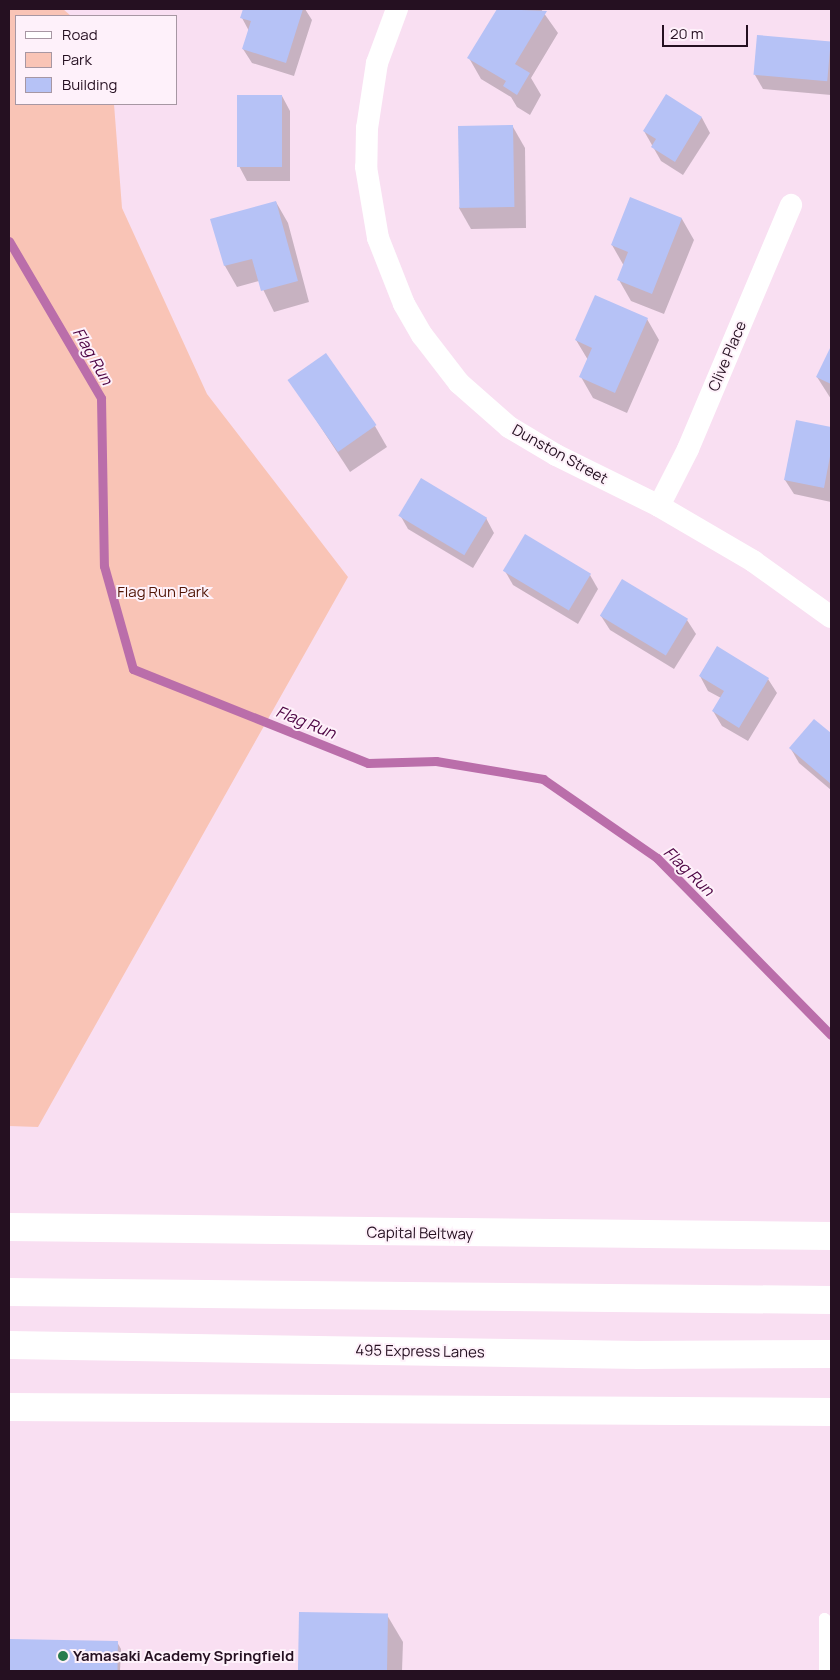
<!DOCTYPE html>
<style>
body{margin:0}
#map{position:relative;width:840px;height:1680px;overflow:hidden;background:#f9dff2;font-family:Manrope,sans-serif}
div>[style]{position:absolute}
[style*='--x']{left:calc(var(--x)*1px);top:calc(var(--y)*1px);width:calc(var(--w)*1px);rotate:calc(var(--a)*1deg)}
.green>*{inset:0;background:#f9c4b6}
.shadow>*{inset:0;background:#0003}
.stream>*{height:9px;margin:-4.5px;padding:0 4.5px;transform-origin:4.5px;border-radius:4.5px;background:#ba6eaa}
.building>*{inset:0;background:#b6c2f6;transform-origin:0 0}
.service>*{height:11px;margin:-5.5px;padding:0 5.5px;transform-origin:5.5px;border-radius:5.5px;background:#fff}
.minor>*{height:22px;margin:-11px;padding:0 11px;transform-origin:11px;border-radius:11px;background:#fff}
.motorway>*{height:28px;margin:-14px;padding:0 14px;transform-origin:14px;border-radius:14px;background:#fff}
.dots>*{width:14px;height:14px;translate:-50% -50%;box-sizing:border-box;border:2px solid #fef1fa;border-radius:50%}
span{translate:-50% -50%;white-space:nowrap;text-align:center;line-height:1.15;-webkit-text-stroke:4px #fef1fa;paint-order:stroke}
.street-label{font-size:15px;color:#251021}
.park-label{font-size:15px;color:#511506}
.poi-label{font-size:15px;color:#251021;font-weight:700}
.left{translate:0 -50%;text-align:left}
.water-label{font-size:16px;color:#4c0342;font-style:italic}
.frame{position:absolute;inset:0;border:10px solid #251021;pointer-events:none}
.legend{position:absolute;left:15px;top:15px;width:162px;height:90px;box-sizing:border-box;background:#fef1fa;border:1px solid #a797a3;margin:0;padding:6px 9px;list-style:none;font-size:15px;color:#251021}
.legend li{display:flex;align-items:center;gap:10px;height:25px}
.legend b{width:25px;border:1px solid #a797a3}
.scale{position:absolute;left:662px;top:25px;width:86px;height:22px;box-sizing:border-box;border:2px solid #251021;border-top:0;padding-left:6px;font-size:15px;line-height:18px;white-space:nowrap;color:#251021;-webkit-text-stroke:4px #fef1fa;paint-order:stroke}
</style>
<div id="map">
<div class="green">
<div style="clip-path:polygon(9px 9px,63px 9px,71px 16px,16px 16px,16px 104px,114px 104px,122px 208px,207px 394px,348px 577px,38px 1127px,9px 1126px)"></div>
</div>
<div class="shadow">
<div style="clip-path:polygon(244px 9px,305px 9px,312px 20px,294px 76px,252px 63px,243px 49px,249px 31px,242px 18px)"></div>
<div style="clip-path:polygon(498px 9px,541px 9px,558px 33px,531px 78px,541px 95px,530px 115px,517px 107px,511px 97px,481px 79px,469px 58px)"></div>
<div style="clip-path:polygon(758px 37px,831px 43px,831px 95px,763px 89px,755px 75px)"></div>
<div style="clip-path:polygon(282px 96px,290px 111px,290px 181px,247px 181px,239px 166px)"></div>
<div style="clip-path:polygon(666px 96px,702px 118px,710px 133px,683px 175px,661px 161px,644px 131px)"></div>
<div style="clip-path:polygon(513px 127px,525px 148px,526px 228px,471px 229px,459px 208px)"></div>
<div style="clip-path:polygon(631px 199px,682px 219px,694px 240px,664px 314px,631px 301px,619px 280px,624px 266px,612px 245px)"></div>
<div style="clip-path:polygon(276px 202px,288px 223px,309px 302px,274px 312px,259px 281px,237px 287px,225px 266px,212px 220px)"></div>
<div style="clip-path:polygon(647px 319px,659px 340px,627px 413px,593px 398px,581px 377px,588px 360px,576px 340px)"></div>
<div style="clip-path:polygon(831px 349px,831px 399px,817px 377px)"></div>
<div style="clip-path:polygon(290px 380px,375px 426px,387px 447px,350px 472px)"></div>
<div style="clip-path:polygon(797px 421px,831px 428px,831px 502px,794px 494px,785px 480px)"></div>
<div style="clip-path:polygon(400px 515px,486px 518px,494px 533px,473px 568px,408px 529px)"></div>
<div style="clip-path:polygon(505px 571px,590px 575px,598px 589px,578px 624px,513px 585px)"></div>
<div style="clip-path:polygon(601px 616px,687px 620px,696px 634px,674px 669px,610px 630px)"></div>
<div style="clip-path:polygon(700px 676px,768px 679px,777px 693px,748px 741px,722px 726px,713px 711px,721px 698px,708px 691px)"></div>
<div style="clip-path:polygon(815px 721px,831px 735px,831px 790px,799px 763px,791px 749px)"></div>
<div style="clip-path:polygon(300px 1613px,387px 1615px,403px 1642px,402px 1671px,299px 1671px)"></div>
<div style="clip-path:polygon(9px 1640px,117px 1642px,121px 1649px,120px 1671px,9px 1671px)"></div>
</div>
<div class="stream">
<div style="--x:9;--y:241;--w:182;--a:59.6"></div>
<div style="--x:101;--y:398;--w:168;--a:89"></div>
<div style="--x:104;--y:566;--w:107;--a:74.3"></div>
<div style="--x:133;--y:669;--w:253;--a:21.8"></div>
<div style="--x:368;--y:763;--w:68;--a:-1.7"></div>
<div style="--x:436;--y:761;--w:109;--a:9.5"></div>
<div style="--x:543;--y:779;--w:139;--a:34.7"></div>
<div style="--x:657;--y:858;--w:248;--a:45.5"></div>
</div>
<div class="building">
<div style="clip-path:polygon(243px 9px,303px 9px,286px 63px,242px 49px,251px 21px,240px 18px)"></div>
<div style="clip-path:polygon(497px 9px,547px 11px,515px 64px,530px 73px,517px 95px,503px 86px,506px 81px,467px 58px)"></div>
<div style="left:757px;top:35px;width:74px;height:40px;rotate:5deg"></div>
<div style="clip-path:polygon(666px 94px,702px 117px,675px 162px,651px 147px,656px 139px,643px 131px)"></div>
<div style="left:237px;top:95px;width:45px;height:72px"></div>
<div style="left:513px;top:125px;width:82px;height:55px;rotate:89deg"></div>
<div style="clip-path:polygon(630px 197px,682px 218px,652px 294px,617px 280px,628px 252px,611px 245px)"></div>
<div style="clip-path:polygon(276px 201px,298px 281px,261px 291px,252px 259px,224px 266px,210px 219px)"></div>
<div style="clip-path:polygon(595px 295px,648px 318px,615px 393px,579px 377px,592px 348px,575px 340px)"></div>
<div style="clip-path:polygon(831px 346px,831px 384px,816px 377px)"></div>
<div style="left:326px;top:353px;width:88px;height:47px;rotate:55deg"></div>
<div style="clip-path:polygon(796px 420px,831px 427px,831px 451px,824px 488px,784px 480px)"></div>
<div style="left:421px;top:478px;width:77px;height:44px;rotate:31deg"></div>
<div style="left:525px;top:534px;width:77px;height:43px;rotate:31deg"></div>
<div style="left:622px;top:579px;width:77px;height:43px;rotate:31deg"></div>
<div style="clip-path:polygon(717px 646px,769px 678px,739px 728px,712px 711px,724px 691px,699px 676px)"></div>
<div style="clip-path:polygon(814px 719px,831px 733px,831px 784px,789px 748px)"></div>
<div style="left:299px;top:1612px;width:89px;height:59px;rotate:1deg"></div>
<div style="left:9px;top:1639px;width:109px;height:32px;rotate:1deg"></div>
</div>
<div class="service">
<div style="--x:824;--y:1671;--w:53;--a:-90"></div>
<div style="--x:824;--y:1618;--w:9;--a:41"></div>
</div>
<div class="minor">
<div style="--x:397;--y:9;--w:58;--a:110.3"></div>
<div style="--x:377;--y:63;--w:66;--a:98.7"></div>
<div style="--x:367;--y:128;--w:39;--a:91"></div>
<div style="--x:366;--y:167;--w:72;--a:80.4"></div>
<div style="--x:378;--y:238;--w:71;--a:68.5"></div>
<div style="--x:404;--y:304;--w:36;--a:60"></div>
<div style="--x:422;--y:335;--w:61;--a:52.4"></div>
<div style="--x:459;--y:383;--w:67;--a:41.3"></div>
<div style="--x:509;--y:427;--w:55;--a:30.8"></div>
<div style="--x:556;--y:455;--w:115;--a:26.3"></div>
<div style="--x:659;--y:506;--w:109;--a:30.3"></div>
<div style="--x:753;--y:561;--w:96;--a:35.7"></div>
<div style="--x:659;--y:506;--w:64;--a:-63"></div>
<div style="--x:688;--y:449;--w:265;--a:-67.1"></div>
</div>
<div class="motorway">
<div style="--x:9;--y:1227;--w:822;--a:0.63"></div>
<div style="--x:9;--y:1292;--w:822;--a:0.56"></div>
<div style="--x:9;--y:1345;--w:630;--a:0.91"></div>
<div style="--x:639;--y:1355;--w:192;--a:-0.3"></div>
<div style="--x:9;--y:1407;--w:822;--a:0.35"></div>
</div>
<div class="dots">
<div style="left:63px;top:1656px;background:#287b4d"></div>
</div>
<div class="street-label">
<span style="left:727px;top:356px;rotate:-67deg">Clive Place</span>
<span style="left:560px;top:454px;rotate:29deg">Dunston Street</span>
<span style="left:420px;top:1233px;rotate:1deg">Capital Beltway</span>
<span style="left:420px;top:1351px;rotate:1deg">495 Express Lanes</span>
</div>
<div class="park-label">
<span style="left:163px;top:592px">Flag Run Park</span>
</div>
<div class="poi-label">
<span class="left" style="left:73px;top:1656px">Yamasaki Academy Springfield</span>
</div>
<div class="water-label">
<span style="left:93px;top:356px;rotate:60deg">Flag Run</span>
<span style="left:306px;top:722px;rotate:22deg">Flag Run</span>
<span style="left:689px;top:871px;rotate:44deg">Flag Run</span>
</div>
<div class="frame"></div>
<ul class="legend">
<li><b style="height:6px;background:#fff"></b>Road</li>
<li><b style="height:14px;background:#f9c4b6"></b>Park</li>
<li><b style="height:14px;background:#b6c2f6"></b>Building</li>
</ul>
<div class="scale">20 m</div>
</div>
